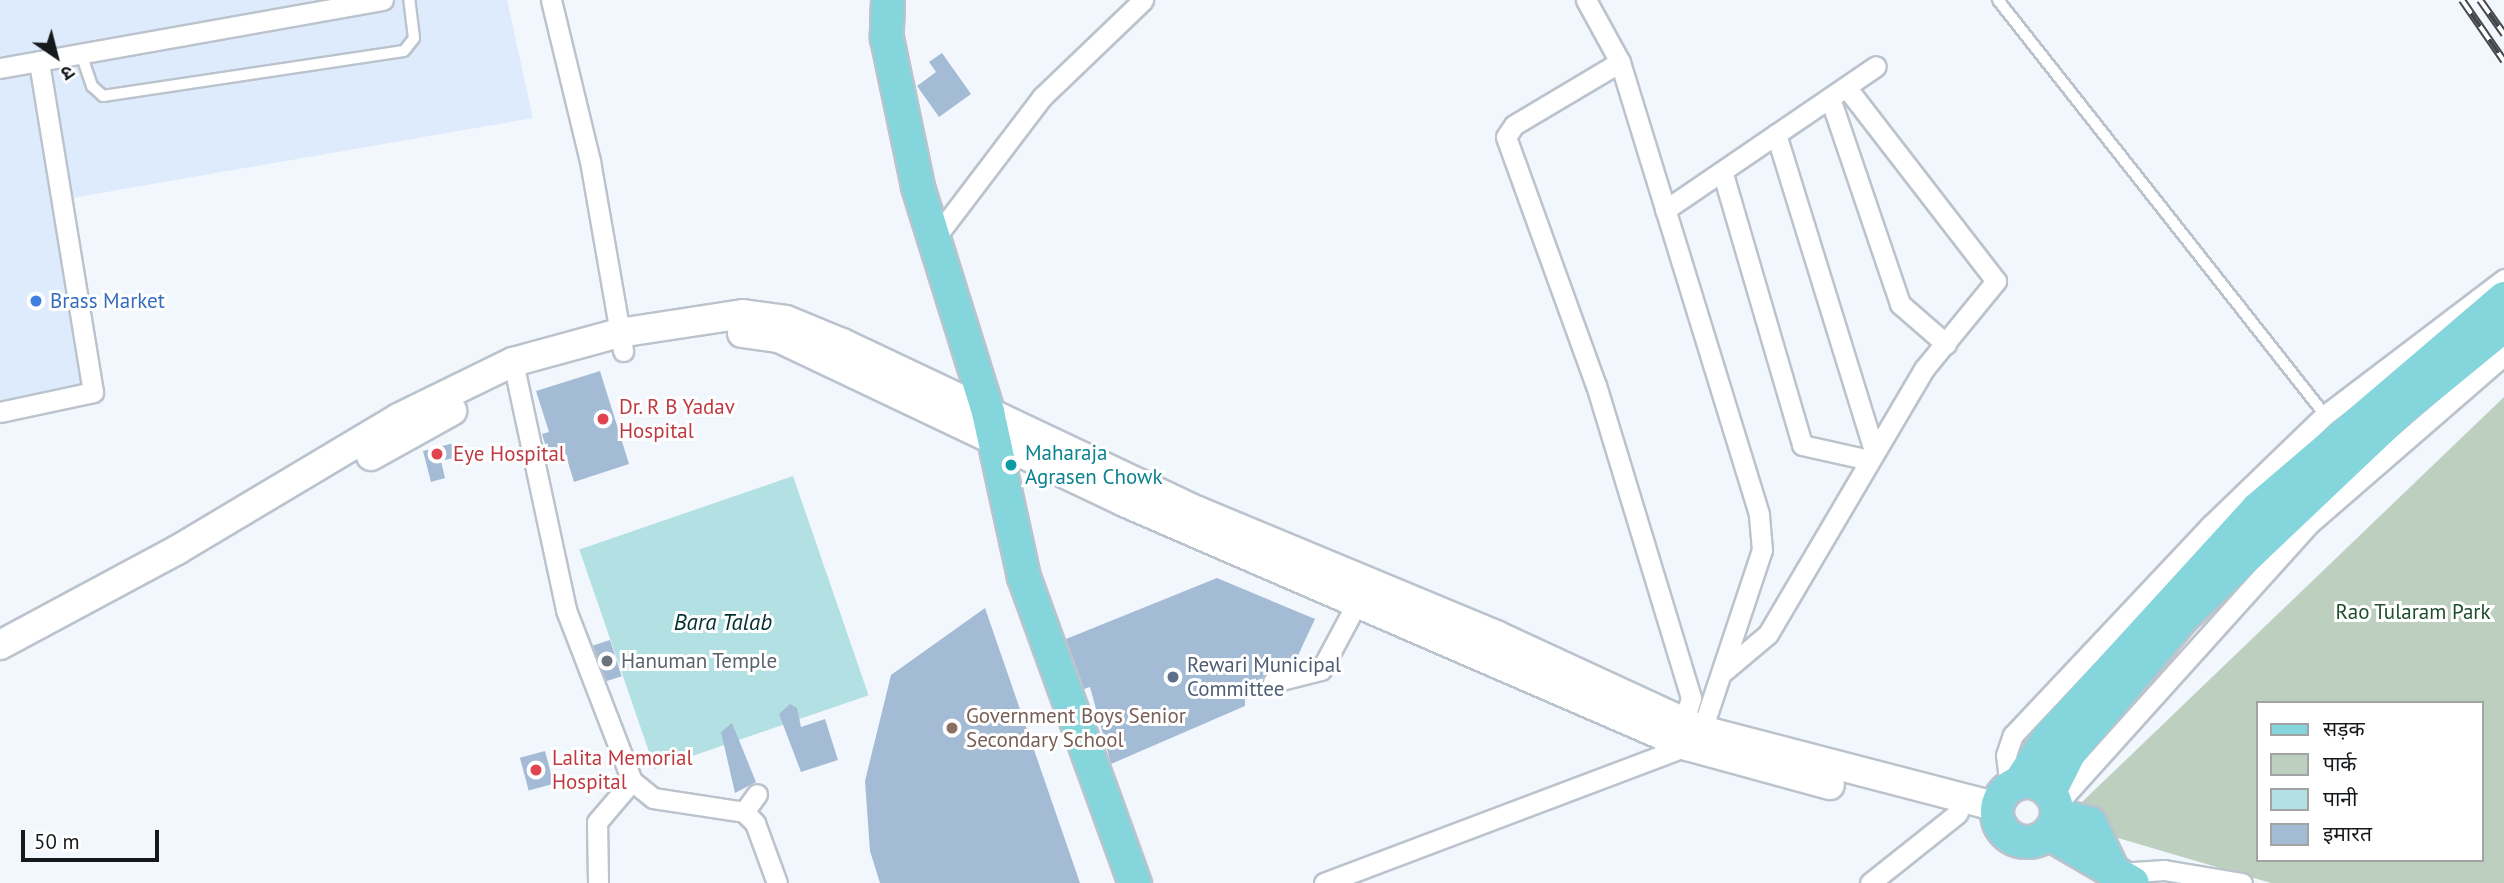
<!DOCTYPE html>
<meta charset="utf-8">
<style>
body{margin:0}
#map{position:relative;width:2504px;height:883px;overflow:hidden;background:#f2f7fd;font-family:"PT Sans","Noto Sans Devanagari",sans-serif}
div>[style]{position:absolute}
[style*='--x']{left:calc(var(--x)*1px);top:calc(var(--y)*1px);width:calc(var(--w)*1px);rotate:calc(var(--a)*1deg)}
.built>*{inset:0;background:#deebfc}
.green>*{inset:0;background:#bdd0c0}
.water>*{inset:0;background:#b3e0e2;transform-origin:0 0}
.building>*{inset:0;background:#a4bbd6;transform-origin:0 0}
.roads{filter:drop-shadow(2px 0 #bbc3cd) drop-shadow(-2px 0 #bbc3cd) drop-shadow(0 2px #bbc3cd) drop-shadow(0 -2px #bbc3cd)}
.lane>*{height:10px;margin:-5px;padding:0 5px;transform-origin:5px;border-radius:5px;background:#fff}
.street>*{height:19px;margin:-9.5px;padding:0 9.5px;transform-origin:9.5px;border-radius:9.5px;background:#fff}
.secondary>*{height:28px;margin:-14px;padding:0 14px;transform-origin:14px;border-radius:14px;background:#fff}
.primary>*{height:32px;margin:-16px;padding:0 16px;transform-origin:16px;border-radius:16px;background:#85d6dc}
.primary>.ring{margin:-16px;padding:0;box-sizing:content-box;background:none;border:32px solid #85d6dc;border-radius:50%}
.rail>*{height:8px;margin-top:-4px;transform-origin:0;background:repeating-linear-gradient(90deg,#fff 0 16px,#44474b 0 32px);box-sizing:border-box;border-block:2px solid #44474b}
.dots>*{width:19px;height:19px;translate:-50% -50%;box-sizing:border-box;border:4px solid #fff;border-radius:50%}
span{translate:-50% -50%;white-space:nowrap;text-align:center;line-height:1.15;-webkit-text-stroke:6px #fff;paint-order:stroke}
.shop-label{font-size:21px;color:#366cbe}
.left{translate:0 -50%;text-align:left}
.health-label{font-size:21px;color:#be3a42}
.culture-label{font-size:21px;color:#0d838f}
.park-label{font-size:21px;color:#1f4e2d}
.worship-label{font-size:21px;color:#5b616d}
.service-label{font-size:21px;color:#4e5e75}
.education-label{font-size:21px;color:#785e54}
.water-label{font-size:23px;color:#033133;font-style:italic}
.legend{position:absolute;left:2256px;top:701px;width:228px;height:161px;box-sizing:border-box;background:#fff;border:2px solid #a2a3a4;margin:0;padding:9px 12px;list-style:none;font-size:21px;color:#16191c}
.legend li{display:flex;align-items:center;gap:14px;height:35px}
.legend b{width:35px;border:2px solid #a2a3a4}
.north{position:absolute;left:21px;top:21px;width:70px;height:70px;-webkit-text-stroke:5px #fff;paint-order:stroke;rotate:145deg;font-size:19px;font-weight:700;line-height:28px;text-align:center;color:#16191c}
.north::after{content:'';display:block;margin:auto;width:24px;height:32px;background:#16191c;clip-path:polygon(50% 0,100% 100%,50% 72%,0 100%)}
.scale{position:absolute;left:21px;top:830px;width:138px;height:32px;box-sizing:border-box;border:4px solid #16191c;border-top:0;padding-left:9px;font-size:21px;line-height:24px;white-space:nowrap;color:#16191c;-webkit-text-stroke:5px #fff;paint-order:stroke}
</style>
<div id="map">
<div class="built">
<div style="clip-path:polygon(0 0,507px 0,533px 118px,55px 201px,88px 402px,0 419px)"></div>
</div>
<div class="green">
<div style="clip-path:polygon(evenodd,2504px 397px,2504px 883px,2271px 883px,2067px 823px,2082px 802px,2504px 397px,2257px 703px,2481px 703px,2481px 860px,2257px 860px,2257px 703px)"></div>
</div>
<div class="water">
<div style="left:793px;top:476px;width:232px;height:226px;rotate:71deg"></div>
</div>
<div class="building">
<div style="clip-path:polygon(942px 53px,971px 94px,939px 117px,917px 86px,936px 72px,929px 62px)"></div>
<div style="clip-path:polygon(600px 371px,629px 464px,574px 482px,564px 449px,548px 454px,542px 434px,549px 432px,536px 391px)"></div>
<div style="clip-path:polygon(454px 443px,457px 457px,441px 461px,445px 478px,431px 482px,423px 451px)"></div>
<div style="clip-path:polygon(1217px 578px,1315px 619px,1294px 664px,1265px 673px,1261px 686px,1245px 696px,1245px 706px,1111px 764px,1090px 687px,1084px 689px,1066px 639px)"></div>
<div style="clip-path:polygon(985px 608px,1080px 883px,880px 883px,870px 851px,865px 781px,891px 675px)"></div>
<div style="left:610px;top:640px;width:38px;height:18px;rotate:72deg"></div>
<div style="clip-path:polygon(790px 704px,797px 708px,801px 727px,825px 719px,838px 760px,801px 772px,779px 714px)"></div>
<div style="clip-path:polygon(732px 723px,756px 782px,735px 793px,721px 732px)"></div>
<div style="left:545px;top:751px;width:34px;height:26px;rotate:75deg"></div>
</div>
<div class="roads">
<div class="lane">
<div style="--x:1998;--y:0;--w:528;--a:51.76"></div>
<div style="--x:81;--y:54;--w:34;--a:71"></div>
<div style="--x:92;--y:86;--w:15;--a:42"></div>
<div style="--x:103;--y:96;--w:304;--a:-8.5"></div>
<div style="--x:404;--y:51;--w:16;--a:-52"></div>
<div style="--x:414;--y:38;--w:38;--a:-97"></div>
</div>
<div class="street">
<div style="--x:551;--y:0;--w:166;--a:76.4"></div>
<div style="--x:590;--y:161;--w:193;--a:80.1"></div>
<div style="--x:1620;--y:62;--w:123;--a:149.3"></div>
<div style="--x:1514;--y:125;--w:14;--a:124"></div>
<div style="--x:1506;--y:137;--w:264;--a:70.1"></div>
<div style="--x:1596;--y:385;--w:327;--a:73.1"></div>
<div style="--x:1691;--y:698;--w:34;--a:107"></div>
<div style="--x:0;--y:68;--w:389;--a:-10.1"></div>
<div style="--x:1830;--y:98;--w:218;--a:71.2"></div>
<div style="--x:1900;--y:304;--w:61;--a:41"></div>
<div style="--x:1776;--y:134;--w:332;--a:72.8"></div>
<div style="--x:1723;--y:174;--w:282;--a:73.7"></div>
<div style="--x:1802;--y:445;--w:69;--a:12.6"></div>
<div style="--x:1665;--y:210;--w:255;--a:-34.3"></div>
<div style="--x:935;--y:238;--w:177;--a:-52.8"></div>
<div style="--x:1042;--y:97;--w:140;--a:-43.8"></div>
<div style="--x:513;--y:362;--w:254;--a:77.9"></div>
<div style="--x:566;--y:610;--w:183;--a:68.9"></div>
<div style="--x:632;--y:781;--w:27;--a:39"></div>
<div style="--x:653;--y:798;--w:92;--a:8.7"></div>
<div style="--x:744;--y:812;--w:16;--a:45"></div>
<div style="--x:755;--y:823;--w:64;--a:69.9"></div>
<div style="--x:0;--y:412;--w:95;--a:-12.1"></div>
<div style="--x:93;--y:392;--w:335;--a:-99.3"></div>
<div style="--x:1724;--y:671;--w:57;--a:-40.1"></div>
<div style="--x:1768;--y:634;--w:308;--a:-59.5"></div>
<div style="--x:1924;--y:369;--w:114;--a:-50.7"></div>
<div style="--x:1996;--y:281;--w:245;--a:-127.7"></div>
<div style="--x:1273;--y:682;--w:49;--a:-14"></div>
<div style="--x:1321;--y:670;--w:76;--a:-61.8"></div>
<div style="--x:2010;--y:787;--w:32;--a:-97"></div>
<div style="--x:2006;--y:755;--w:21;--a:-71"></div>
<div style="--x:2013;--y:735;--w:289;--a:-46.7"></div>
<div style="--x:2211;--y:525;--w:158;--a:-44"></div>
<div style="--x:2325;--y:415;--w:225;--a:-37.2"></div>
<div style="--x:2057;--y:804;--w:377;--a:-48"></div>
<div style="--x:2309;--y:524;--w:258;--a:-40.9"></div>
<div style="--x:744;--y:812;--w:22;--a:-54"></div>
<div style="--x:2119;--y:873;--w:45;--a:-3.8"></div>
<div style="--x:2164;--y:870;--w:79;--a:9.5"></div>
<div style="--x:598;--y:883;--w:61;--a:-90.9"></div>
<div style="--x:597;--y:822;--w:54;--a:-49.5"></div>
<div style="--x:1324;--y:883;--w:388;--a:-20.7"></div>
<div style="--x:1687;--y:746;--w:22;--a:-47"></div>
<div style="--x:1702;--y:730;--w:190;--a:-71.6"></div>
<div style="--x:1762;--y:550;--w:36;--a:-95"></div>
<div style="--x:1759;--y:514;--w:473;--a:-107.1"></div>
<div style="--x:1620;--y:62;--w:71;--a:-118.7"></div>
<div style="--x:1870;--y:883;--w:112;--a:-38.5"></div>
</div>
<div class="secondary">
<div style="--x:742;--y:333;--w:37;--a:8"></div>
<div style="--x:779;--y:338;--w:382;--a:25.4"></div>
<div style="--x:1124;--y:502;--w:614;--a:23.43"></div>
<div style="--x:1687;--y:746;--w:148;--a:15.3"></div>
<div style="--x:371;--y:456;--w:93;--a:-29.1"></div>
<div style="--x:0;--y:645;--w:201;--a:-28.2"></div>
<div style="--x:177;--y:550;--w:257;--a:-30.8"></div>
<div style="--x:398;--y:418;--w:128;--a:-26"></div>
<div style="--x:513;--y:362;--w:110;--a:-15.3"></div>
<div style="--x:619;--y:333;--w:125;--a:-8.7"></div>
<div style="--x:743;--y:314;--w:43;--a:7.9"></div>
<div style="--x:786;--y:320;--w:61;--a:22.3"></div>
<div style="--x:842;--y:343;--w:394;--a:25.3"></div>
<div style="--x:1198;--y:511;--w:323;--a:22.6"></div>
<div style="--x:1496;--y:635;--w:227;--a:24.8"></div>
<div style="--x:1702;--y:730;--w:305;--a:14.6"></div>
</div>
<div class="primary">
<div style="--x:888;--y:0;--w:38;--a:92"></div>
<div style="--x:887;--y:38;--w:152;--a:78.2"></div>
<div style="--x:918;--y:187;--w:236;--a:72.7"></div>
<div style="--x:988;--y:412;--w:169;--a:77.7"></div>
<div style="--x:1024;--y:577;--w:326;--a:70.1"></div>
<div class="ring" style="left:1997px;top:782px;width:28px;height:28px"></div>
<div style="--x:2019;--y:783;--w:55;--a:-56.9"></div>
<div style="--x:2049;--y:737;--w:309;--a:-47.6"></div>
<div style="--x:2257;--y:509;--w:325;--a:-40.5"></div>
<div style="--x:2050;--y:792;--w:45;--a:-63.4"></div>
<div style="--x:2070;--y:752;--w:175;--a:-50.1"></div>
<div style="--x:2182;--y:618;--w:299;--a:-43.5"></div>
<div style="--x:2399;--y:412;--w:136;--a:-39.3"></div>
<div style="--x:2058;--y:815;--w:33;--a:14"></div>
<div style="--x:2090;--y:823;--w:49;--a:64.5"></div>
<div style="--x:2049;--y:834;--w:97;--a:30.3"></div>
</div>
</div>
<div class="rail">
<div style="--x:2462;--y:0;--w:74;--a:55.5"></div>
<div style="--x:2480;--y:0;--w:42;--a:54.8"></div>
</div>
<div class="dots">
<div style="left:36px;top:301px;background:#3f7fe0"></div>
<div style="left:603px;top:419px;background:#e0444e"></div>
<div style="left:437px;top:454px;background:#e0444e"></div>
<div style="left:1011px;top:465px;background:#0f9aa8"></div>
<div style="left:607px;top:661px;background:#6b7280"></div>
<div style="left:1173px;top:677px;background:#5c6f8a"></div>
<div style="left:952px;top:728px;background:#8d6e63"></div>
<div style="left:536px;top:770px;background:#e0444e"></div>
</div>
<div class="shop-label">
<span class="left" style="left:50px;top:301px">Brass Market</span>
</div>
<div class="health-label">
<span class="left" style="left:619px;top:419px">Dr. R B Yadav<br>Hospital</span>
<span class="left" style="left:453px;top:454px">Eye Hospital</span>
<span class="left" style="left:552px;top:770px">Lalita Memorial<br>Hospital</span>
</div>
<div class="culture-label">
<span class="left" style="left:1025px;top:465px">Maharaja<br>Agrasen Chowk</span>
</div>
<div class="park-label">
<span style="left:2413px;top:612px">Rao Tularam Park</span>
</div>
<div class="worship-label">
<span class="left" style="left:621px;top:661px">Hanuman Temple</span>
</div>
<div class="service-label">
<span class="left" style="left:1187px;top:677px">Rewari Municipal<br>Committee</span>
</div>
<div class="education-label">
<span class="left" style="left:966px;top:728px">Government Boys Senior<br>Secondary School</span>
</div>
<div class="water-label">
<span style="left:723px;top:622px">Bara Talab</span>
</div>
<ul class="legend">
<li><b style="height:9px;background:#85d6dc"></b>सड़क</li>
<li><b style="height:19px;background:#bdd0c0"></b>पार्क</li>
<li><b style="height:19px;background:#b3e0e2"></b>पानी</li>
<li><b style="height:19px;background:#a4bbd6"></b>इमारत</li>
</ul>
<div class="north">उ</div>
<div class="scale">50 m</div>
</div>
